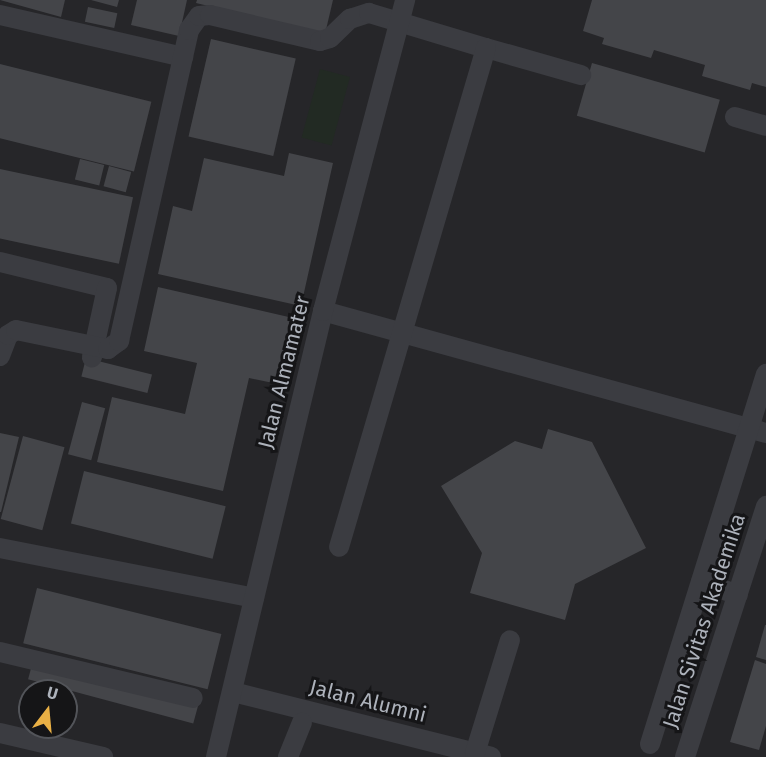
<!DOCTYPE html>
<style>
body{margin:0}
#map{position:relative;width:766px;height:757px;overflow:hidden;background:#1a1a1c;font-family:"Fira Sans",sans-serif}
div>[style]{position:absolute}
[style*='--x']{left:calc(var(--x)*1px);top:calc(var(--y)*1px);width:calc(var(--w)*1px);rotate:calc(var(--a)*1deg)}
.built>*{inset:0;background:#262629}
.green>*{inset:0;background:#222a23;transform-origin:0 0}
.building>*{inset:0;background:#444549;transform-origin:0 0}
.minor>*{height:20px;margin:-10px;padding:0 10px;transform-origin:10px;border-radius:10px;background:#3b3c41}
span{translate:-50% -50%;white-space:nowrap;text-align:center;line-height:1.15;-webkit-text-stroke:6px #151517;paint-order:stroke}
.street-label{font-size:21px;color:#adb2bb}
.north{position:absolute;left:18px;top:679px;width:60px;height:60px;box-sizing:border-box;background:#151517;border:2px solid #525459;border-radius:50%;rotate:16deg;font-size:16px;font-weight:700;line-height:24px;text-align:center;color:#adb2bb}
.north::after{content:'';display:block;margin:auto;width:21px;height:27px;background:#e9b045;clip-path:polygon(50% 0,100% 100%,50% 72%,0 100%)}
</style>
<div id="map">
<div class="built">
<div style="clip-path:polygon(evenodd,0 0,766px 0,766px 757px,0 757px,0 0,30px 691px,66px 691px,66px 727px,30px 727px,30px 691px)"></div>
</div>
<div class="green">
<div style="left:320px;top:69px;width:31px;height:71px;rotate:15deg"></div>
</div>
<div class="building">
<div style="clip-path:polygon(0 0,65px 0,61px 17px)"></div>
<div style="clip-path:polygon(91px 0,119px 0,117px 7px)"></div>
<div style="clip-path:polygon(137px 0,187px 0,179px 36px,131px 25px)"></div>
<div style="clip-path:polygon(197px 0,333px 0,325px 34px,196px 3px)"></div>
<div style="clip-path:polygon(592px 0,766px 0,766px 87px,752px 83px,750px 90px,702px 76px,705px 65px,654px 50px,651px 58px,602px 44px,604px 38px,583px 31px)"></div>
<div style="left:88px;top:7px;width:30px;height:15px;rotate:12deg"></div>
<div style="left:211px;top:39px;width:87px;height:100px;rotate:13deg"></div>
<div style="left:592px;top:63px;width:133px;height:55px;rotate:16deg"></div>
<div style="left:0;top:64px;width:156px;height:72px;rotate:14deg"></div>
<div style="clip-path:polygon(289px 153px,333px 163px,301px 306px,158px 274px,173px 206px,192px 211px,204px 158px,284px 176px)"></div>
<div style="left:80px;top:159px;width:25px;height:21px;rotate:14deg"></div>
<div style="left:109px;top:166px;width:23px;height:21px;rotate:15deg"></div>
<div style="left:0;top:169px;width:136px;height:68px;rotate:12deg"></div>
<div style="clip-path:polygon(158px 287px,293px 318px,278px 384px,249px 378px,223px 491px,97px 462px,112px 397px,185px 414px,197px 363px,144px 351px)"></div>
<div style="left:86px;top:358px;width:68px;height:19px;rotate:14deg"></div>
<div style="left:82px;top:402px;width:24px;height:54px;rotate:15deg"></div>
<div style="clip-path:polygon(548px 429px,592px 442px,646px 548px,575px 584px,565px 620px,470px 593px,482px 553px,441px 486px,515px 441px,542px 449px)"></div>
<div style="clip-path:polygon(0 433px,19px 437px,1px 512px,0 512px)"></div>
<div style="left:23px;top:436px;width:43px;height:86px;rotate:15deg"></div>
<div style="left:84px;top:471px;width:146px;height:54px;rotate:14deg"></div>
<div style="left:37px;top:588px;width:190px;height:57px;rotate:14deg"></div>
<div style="clip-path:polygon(765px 625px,766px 625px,766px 660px,756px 657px)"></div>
<div style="clip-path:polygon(755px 660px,766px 664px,766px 726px,759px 750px,730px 742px)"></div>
<div style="left:33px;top:661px;width:171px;height:19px;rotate:15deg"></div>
</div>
<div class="minor">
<div style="--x:0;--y:15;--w:188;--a:12.9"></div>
<div style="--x:486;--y:48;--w:99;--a:15.9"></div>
<div style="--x:735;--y:117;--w:32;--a:16"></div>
<div style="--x:0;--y:262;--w:110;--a:13.7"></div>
<div style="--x:107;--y:288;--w:71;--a:102.3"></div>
<div style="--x:323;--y:311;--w:459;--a:15.4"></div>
<div style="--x:0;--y:356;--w:22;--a:-69"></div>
<div style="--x:8;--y:335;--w:9;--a:-32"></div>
<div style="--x:16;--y:330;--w:94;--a:11.7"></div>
<div style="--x:108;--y:349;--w:14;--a:-36"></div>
<div style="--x:119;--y:341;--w:319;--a:-77.3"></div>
<div style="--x:189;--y:30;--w:17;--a:-54"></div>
<div style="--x:199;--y:16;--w:11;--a:-5"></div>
<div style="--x:210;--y:15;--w:113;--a:13.3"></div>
<div style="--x:320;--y:41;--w:10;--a:-17"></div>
<div style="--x:330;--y:38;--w:28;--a:-44"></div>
<div style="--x:350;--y:19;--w:20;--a:-18"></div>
<div style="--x:369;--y:13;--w:122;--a:16.7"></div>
<div style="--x:486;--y:48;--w:520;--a:106.41"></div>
<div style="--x:0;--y:548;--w:259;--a:11.1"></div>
<div style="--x:701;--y:582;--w:39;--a:19"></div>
<div style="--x:0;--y:652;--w:198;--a:13.4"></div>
<div style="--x:233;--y:692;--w:266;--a:14.1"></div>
<div style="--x:0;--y:733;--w:106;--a:13.1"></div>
<div style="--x:650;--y:744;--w:388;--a:-72.6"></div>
<div style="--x:475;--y:753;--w:118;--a:-72.8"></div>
<div style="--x:216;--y:757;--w:459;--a:-76.5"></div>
<div style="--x:323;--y:311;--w:322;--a:-75.2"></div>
<div style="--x:288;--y:757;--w:37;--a:-68"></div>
<div style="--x:685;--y:757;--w:264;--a:-72.1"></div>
</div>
<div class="street-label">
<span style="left:284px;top:372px;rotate:-76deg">Jalan Almamater</span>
<span style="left:704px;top:621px;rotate:-72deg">Jalan Sivitas Akademika</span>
<span style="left:368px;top:701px;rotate:14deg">Jalan Alumni</span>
</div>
<div class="north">U</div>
</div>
